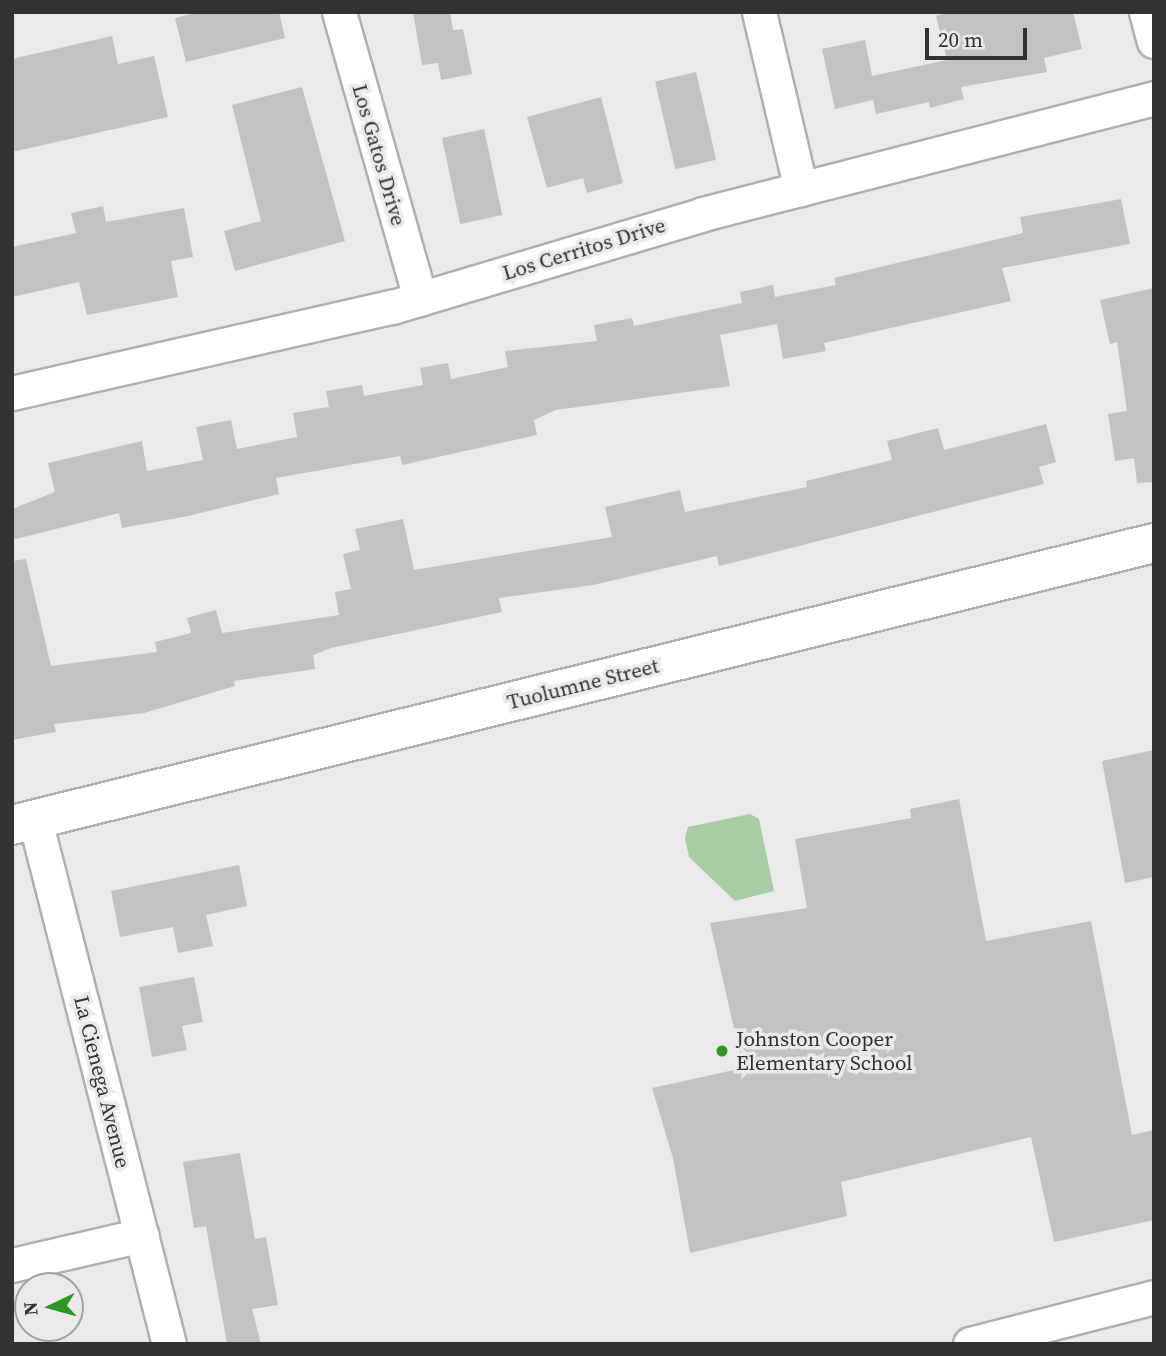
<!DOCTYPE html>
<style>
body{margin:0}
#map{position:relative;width:1166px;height:1356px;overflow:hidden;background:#ece9ec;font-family:"Source Serif 4",serif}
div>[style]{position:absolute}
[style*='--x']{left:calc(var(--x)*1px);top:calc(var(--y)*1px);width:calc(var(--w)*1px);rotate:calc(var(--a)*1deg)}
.green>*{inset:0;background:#a8cca3}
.building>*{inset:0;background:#c4c1c5;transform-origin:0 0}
.roads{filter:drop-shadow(2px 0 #b1aeb1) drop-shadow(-2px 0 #b1aeb1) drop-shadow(0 2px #b1aeb1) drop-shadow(0 -2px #b1aeb1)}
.street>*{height:33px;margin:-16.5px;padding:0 16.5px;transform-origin:16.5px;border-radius:16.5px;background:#fff}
.secondary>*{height:38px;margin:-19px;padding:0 19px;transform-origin:19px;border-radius:19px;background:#fff}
.dots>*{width:19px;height:19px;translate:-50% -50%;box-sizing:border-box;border:4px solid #ece9ec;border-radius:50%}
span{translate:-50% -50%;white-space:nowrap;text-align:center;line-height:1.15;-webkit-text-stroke:7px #ece9ec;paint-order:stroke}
.street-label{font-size:21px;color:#333233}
.poi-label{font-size:21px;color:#333233}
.left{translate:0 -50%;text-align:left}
.frame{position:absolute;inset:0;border:14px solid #333233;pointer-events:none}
.north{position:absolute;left:14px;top:1272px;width:70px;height:70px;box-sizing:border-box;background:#ece9ec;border:2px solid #a2a0a2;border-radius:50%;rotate:265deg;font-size:19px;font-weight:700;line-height:28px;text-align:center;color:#333233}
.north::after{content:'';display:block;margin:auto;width:24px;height:32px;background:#2c9722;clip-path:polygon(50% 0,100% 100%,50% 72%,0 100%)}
.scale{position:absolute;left:925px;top:28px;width:102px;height:32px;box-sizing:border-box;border:4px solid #333233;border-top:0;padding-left:9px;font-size:21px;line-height:24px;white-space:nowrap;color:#333233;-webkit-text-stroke:5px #ece9ec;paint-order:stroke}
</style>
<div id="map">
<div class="green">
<div style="clip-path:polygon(750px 814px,759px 819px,774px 891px,735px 901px,689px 857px,685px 838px,688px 827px)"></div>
</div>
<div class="building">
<div style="clip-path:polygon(199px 12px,279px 12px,285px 38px,186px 62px,175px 18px)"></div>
<div style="clip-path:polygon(413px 12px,450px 12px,453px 30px,463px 29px,472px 74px,441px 80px,438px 63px,422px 65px)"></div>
<div style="clip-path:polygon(950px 12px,1073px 12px,1082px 49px,1044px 58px,1047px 72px,961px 87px,964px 99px,930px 108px,929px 102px,876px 114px,873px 100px,835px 109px,822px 49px,865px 40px,872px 76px,947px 60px,936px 16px)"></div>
<div style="clip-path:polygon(112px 36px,118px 64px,154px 56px,168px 117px,12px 152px,12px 59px)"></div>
<div style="left:696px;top:72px;width:90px;height:42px;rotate:77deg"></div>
<div style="clip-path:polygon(302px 87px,345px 241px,235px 271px,224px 231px,261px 221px,232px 105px)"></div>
<div style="clip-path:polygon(601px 97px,623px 183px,587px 193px,583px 178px,547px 188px,527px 117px)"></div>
<div style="left:484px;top:129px;width:88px;height:43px;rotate:78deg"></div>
<div style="clip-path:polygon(1121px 199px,1130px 244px,1002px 268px,1011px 301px,824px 343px,826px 351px,783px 359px,777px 324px,720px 335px,730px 386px,556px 410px,534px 420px,537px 435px,402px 465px,400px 456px,276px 478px,279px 494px,188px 516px,122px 528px,119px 513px,12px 540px,12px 509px,55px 492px,48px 463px,142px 441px,147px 471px,203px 460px,196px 427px,231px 420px,237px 449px,297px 437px,293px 413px,329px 407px,326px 391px,362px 385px,364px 396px,423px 385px,420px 368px,448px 363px,451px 379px,508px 367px,505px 351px,597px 341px,594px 325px,632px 318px,634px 326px,742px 303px,740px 292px,773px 285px,775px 297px,836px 285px,834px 278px,1023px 233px,1020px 217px)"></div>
<div style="clip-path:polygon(103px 206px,106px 222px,184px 208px,193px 257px,171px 261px,178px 297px,87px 315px,79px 282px,12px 297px,12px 247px,76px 233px,71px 213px)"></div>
<div style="clip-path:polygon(1154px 288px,1154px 482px,1137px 483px,1134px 458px,1115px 461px,1108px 414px,1127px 411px,1117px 342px,1110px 344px,1100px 300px)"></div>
<div style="clip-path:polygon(1046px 424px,1056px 462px,1039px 467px,1044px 484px,719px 566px,717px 556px,593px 585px,499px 598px,502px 612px,331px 648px,313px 655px,315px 669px,234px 681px,235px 686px,144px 713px,54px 724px,56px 732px,12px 740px,12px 561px,26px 559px,51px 666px,157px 652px,155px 642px,191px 633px,187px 618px,216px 610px,222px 633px,339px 615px,335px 592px,351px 589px,343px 554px,360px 550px,355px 529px,403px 519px,414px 570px,612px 537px,605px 507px,680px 490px,685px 512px,807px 487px,806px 481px,892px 460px,887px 441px,938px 428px,944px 450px)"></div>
<div style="clip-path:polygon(1154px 750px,1154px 877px,1125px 883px,1102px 761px)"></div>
<div style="clip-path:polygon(959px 799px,986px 941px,1091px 921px,1132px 1135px,1154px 1130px,1154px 1220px,1054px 1242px,1031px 1137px,841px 1182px,847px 1216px,690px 1253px,673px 1158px,652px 1088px,743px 1068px,710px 923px,807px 908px,795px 839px,911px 818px,910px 809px)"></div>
<div style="clip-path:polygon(239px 865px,247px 906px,206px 915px,213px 946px,178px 953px,173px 927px,120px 937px,111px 891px)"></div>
<div style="clip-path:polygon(194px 977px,203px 1022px,182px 1026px,187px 1050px,152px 1057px,139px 987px)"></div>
<div style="clip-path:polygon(240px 1153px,255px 1239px,266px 1237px,278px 1305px,252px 1309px,261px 1344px,227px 1344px,206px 1226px,194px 1228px,183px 1162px)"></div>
</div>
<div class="roads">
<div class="street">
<div style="--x:339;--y:12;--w:298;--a:74.2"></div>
<div style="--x:759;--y:12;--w:182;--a:76.7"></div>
<div style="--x:1146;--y:12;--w:30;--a:75"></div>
<div style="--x:12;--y:393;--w:390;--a:-12.8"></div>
<div style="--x:392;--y:307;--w:325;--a:-16.6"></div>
<div style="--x:703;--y:214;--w:466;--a:-14.4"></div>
<div style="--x:35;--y:820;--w:541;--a:75.66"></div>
<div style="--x:12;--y:1265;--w:133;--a:-13"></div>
<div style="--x:970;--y:1344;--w:190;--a:-14.3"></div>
</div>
<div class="secondary">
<div style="--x:12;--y:825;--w:1176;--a:-13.87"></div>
</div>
</div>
<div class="dots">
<div style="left:722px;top:1051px;background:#2c9722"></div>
</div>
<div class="street-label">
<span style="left:379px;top:155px;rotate:74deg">Los Gatos Drive</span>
<span style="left:584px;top:249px;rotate:-17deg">Los Cerritos Drive</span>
<span style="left:583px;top:684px;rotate:-14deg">Tuolumne Street</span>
<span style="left:102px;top:1082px;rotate:76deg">La Cienega Avenue</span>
</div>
<div class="poi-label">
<span class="left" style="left:736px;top:1051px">Johnston Cooper<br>Elementary School</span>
</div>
<div class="frame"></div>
<div class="north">N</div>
<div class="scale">20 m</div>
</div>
